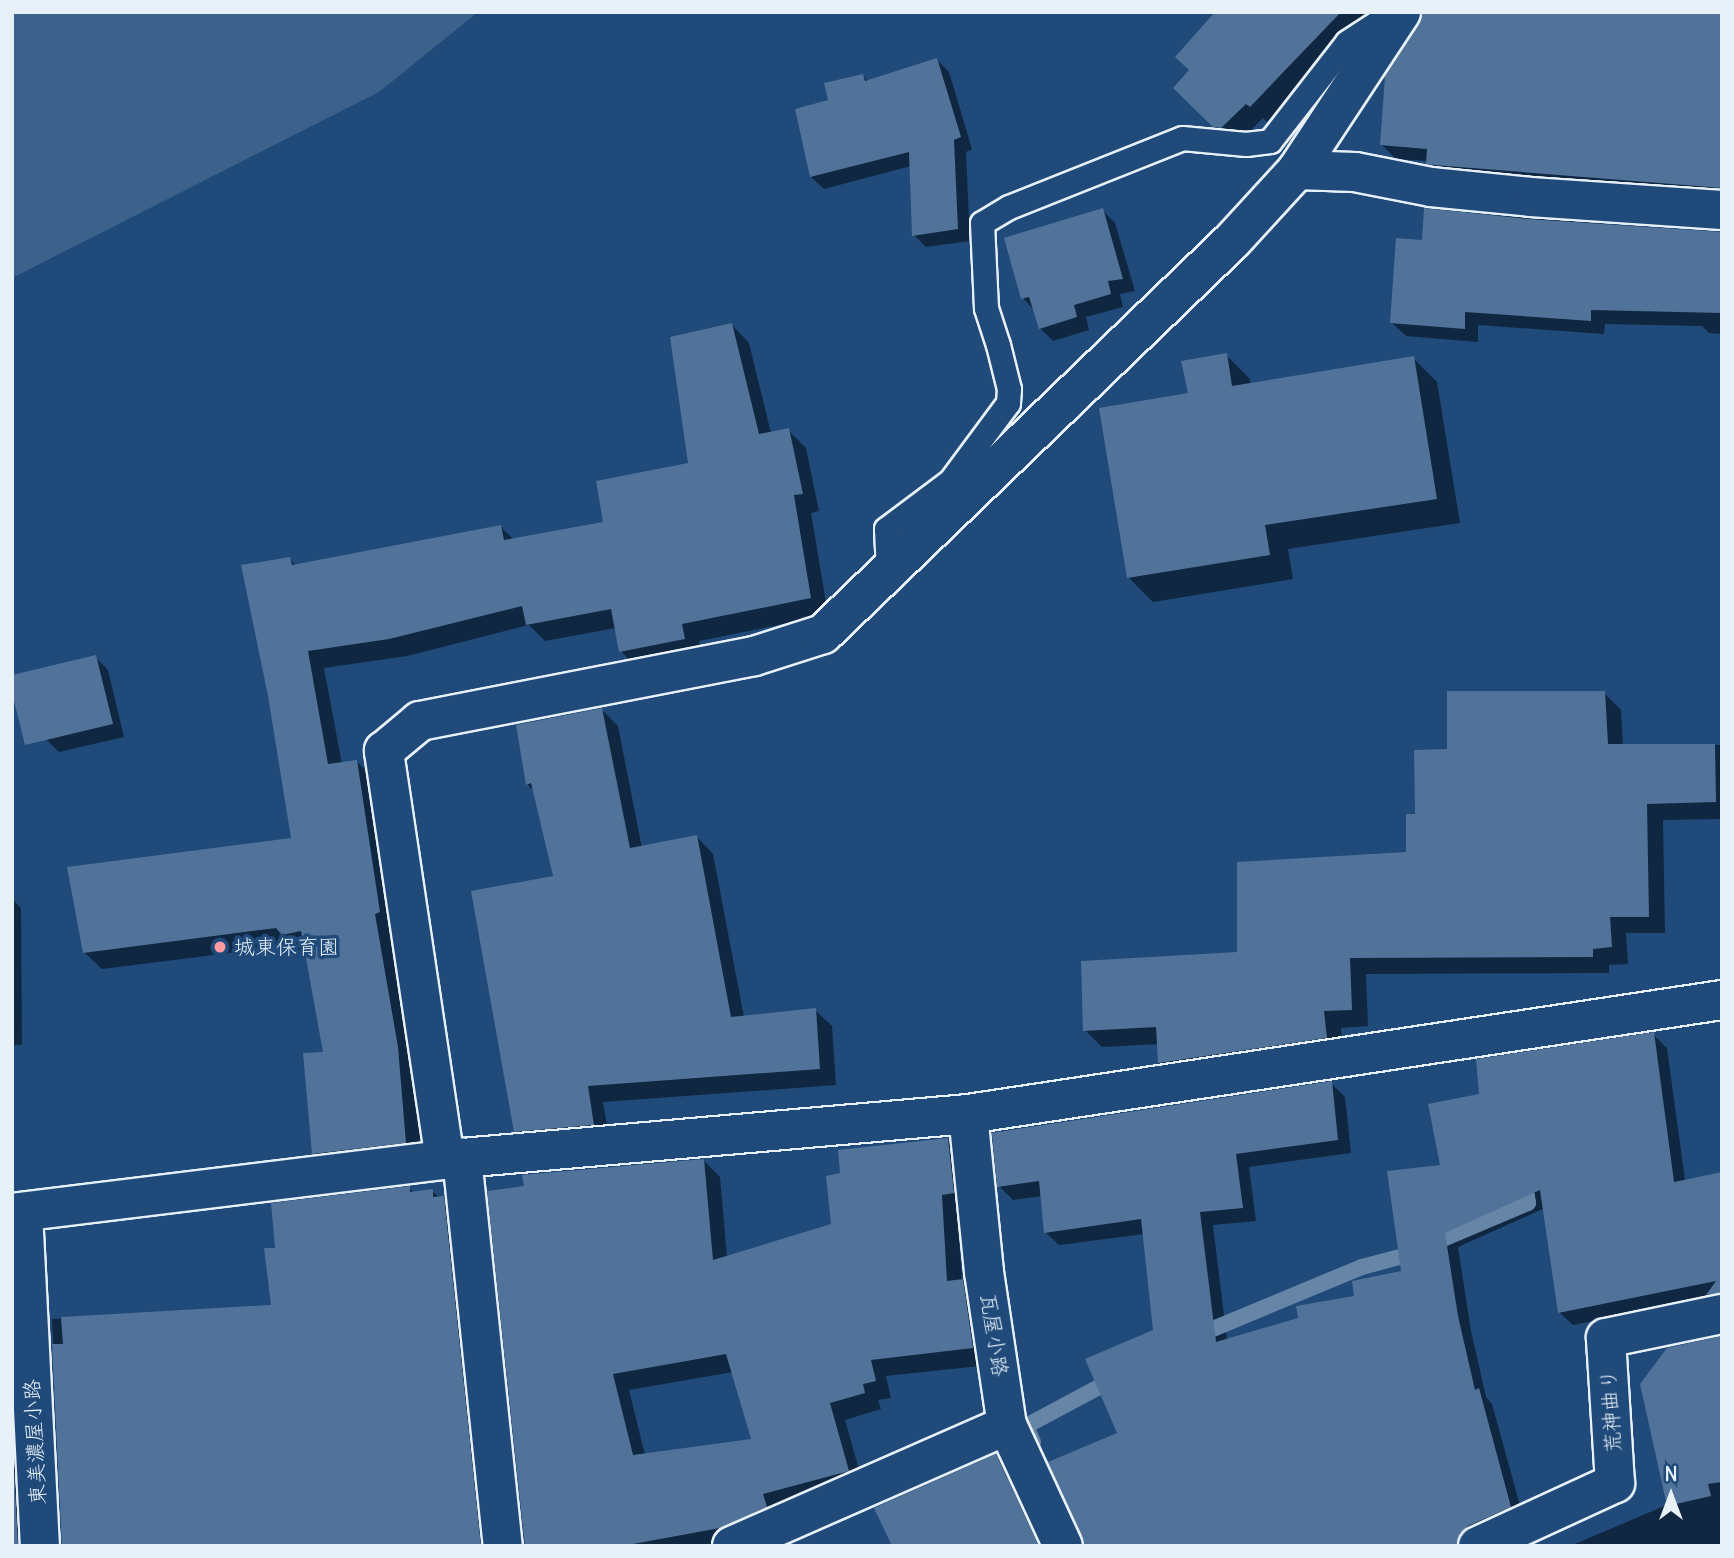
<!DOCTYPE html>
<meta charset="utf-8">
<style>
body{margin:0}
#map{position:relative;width:1734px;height:1558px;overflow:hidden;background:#1f4a7a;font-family:Delius,"Klee One",sans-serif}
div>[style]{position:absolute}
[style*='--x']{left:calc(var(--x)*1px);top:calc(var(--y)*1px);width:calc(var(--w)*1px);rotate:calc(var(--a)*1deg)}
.green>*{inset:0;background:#3c628c}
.shadow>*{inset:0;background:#0007}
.stream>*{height:16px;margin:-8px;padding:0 8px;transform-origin:8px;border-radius:8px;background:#6685a7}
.building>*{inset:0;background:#517399}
.roads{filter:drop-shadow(2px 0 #e8f1f8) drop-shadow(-2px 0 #e8f1f8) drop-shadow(0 2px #e8f1f8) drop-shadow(0 -2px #e8f1f8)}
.service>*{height:23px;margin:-11.5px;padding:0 11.5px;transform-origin:11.5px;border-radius:11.5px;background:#1f4a7a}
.minor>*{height:38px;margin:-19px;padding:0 19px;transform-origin:19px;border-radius:19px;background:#1f4a7a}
.dots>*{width:19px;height:19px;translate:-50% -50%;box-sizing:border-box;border:4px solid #1f4a7a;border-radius:50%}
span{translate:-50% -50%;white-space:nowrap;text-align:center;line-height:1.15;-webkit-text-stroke:7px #1f4a7a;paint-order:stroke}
.poi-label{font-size:21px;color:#e8f1f8}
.left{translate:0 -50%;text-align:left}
.street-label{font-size:21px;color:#e8f1f8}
.frame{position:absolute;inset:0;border:14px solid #e8f1f8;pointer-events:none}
.north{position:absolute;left:1636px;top:1460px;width:70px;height:70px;-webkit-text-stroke:5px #1f4a7a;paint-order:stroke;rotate:0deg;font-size:19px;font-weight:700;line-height:28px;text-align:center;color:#e8f1f8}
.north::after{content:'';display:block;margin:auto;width:24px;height:32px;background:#e8f1f8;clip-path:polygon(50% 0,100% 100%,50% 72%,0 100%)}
</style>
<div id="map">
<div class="green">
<div style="clip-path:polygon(12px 12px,478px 12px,379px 92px,12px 278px)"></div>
</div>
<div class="shadow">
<div style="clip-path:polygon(1217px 12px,1372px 12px,1267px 122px,1263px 118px,1238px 143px,1231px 142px,1191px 104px,1191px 70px)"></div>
<div style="clip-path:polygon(937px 60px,949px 72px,972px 149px,966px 152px,970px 241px,926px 247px,914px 235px,911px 166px,824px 189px,811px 177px,830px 101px,863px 76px,869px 82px)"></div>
<div style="clip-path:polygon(1722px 113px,1722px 200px,1442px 177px,1428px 161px,1396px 159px,1382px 145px)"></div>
<div style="clip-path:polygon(1102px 210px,1115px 223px,1135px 291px,1120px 294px,1123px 307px,1086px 317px,1089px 330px,1053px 341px,1040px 328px,1035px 311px,1023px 298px)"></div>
<div style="clip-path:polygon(1425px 210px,1722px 233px,1722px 334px,1709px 333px,1702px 326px,1605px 324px,1604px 334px,1478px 325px,1478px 342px,1406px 336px,1392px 323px,1423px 241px)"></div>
<div style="clip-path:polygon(732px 325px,749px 343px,771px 433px,788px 430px,806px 448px,819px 511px,811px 513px,828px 615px,699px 641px,701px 656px,638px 669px,621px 651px,616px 628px,545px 641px,529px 625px,407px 656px,324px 668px,342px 764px,357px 762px,374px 779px,415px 1066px,423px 1160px,331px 1171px,313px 1154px,325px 1053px,306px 951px,301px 952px,294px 945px,102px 969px,84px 952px,293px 839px,290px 559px,296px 566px,501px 527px,514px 540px,605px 523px,690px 465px)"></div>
<div style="clip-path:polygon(1226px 355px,1250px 379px,1251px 385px,1413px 358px,1437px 382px,1460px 523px,1288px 549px,1293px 579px,1153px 602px,1129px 578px,1190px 395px)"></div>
<div style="clip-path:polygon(95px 657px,108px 670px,124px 737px,59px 752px,46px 739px)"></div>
<div style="clip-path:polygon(1604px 693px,1621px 710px,1623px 745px,1722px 745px,1722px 819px,1663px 820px,1665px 933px,1626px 933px,1628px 964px,1609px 965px,1609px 973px,1366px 974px,1368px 1026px,1341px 1028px,1343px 1054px,1177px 1079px,1160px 1062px,1159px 1044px,1102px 1047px,1085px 1030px,1239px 954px,1408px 854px,1416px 815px,1449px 751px)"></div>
<div style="clip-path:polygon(602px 710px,618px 726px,642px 848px,697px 837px,713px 854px,744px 1017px,815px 1010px,832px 1026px,836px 1085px,603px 1102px,610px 1141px,532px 1147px,516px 1131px,555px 877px,535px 792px,527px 784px)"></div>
<div style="clip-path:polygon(12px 899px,21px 908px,22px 1045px,12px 1045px)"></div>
<div style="clip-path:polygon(1653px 1034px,1667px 1048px,1685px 1180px,1722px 1173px,1722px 1308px,1711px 1298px,1573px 1325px,1559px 1312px,1545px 1208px,1458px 1247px,1471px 1331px,1486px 1397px,1492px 1404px,1524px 1520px,1469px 1546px,1460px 1537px,1440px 1546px,1120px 1434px,1155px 1331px,1145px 1234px,1059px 1245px,1045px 1232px,1042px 1196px,1013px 1200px,999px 1186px,1331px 1083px,1345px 1097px,1351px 1153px,1249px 1167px,1256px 1221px,1213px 1225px,1227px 1340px,1300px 1319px,1356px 1298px,1403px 1273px,1442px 1166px,1481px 1095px)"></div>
<div style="clip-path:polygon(evenodd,948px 1139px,965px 1156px,970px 1210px,957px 1211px,962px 1280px,979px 1297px,989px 1365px,886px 1376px,891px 1398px,878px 1400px,881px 1409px,845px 1420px,864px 1487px,730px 1546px,526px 1546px,704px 1161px,720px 1177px,727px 1257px,833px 1225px,948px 1139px,733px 1372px,753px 1440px,645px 1455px,629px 1390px,733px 1372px)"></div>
<div style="clip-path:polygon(409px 1188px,414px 1193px,432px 1191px,460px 1215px,495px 1546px,64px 1546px,52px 1319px,273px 1307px,277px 1250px)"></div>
<div style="clip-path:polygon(12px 1249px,33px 1546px,12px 1546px)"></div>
<div style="clip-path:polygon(1722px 1338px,1722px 1546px,1570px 1546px,1669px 1504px)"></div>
<div style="clip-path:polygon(996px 1456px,1009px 1469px,1045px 1546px,893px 1546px)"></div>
</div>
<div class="stream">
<div style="--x:1196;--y:1336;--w:180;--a:-22.6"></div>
<div style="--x:1362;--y:1267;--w:42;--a:-15"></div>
<div style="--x:1403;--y:1256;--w:136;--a:-23"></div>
<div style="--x:1528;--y:1203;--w:25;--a:-99"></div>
<div style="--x:1033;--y:1442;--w:17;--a:-114"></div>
<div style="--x:1026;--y:1426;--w:100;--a:-28.1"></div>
</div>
<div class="building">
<div style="clip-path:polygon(1215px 12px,1341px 12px,1250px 107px,1246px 104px,1221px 128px,1213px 127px,1173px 88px,1189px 70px,1175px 57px)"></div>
<div style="clip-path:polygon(1423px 12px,1722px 12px,1722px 188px,1434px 165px,1426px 164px,1427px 149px,1380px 145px,1385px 76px,1419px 24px)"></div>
<div style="clip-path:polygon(937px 58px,961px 137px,954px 140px,958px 229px,912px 236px,909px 152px,810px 177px,795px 109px,828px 100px,824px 83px,863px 74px,865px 81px)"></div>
<div style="clip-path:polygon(1103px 208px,1123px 279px,1108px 281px,1111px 294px,1074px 305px,1077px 317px,1039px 329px,1029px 297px,1021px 299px,1004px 238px)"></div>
<div style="clip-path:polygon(1424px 208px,1529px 219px,1722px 232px,1722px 313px,1591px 310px,1591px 321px,1465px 312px,1465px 329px,1390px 323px,1396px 238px,1422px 240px)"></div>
<div style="clip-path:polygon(732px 323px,759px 434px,789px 428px,803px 494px,794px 495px,811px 598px,682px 624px,685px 639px,619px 652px,611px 609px,526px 625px,522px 606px,389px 639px,308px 651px,328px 764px,357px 760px,380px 912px,375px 914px,398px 1047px,406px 1143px,312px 1154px,303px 1053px,323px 1052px,301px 931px,282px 935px,276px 928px,83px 953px,67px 867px,291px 838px,268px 696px,241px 565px,290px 557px,292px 565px,501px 525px,504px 540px,603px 522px,596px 481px,688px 463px,670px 337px)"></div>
<div style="clip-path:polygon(1227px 353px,1232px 386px,1414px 356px,1437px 499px,1265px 525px,1270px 555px,1127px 578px,1099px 408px,1188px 393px,1181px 361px)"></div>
<div style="clip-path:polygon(96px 655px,113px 724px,25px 745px,12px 693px,12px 675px)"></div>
<div style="clip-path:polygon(1447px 691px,1605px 691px,1608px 744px,1715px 744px,1716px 802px,1647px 804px,1649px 917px,1610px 917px,1612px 947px,1593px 949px,1593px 957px,1350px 958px,1352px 1010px,1324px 1011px,1327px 1038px,1158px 1063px,1156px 1027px,1083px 1031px,1081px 961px,1237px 952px,1237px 862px,1406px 852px,1406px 814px,1415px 814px,1414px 750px,1447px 749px)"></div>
<div style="clip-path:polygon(602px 708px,630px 848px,697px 835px,731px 1017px,816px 1008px,820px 1069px,588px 1086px,594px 1125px,514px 1132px,471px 891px,553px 876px,531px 783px,526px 785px,516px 725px)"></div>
<div style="clip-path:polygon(1654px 1032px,1674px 1182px,1722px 1172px,1722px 1293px,1706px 1295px,1716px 1281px,1558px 1313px,1540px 1190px,1445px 1233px,1458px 1316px,1475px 1390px,1479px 1388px,1511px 1507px,1468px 1526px,1460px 1534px,1456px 1546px,1084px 1546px,1048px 1462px,1117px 1433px,1085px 1359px,1153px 1330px,1141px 1219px,1044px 1233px,1039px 1181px,997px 1187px,992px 1133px,1332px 1081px,1338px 1140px,1236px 1154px,1243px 1208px,1200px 1212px,1216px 1342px,1298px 1318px,1296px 1306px,1354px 1296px,1352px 1281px,1401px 1271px,1387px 1171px,1440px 1165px,1428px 1104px,1479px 1094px,1476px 1059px)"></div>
<div style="clip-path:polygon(evenodd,948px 1138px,954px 1193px,942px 1195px,947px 1281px,963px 1279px,973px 1348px,871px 1360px,876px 1381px,863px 1384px,865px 1393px,830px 1403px,849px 1471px,763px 1494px,767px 1507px,720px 1528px,622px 1546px,525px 1546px,487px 1191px,524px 1186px,522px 1175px,704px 1159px,713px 1260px,831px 1224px,826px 1176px,840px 1173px,838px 1150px,948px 1138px,726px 1354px,751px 1439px,633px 1455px,613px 1374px,726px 1354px)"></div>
<div style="clip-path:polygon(410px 1186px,410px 1192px,433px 1189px,433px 1197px,444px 1196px,481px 1546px,62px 1546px,52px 1344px,63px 1344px,61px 1317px,271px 1305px,264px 1248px,275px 1248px,271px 1203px)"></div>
<div style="clip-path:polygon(1722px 1336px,1722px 1482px,1708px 1484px,1711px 1496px,1667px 1506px,1640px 1384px,1667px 1348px)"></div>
<div style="clip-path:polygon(12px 1431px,18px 1546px,12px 1546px)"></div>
<div style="clip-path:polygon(996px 1454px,1039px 1546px,892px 1546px,874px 1508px)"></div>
</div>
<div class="roads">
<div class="service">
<div style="--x:888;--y:571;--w:42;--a:-92.7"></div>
<div style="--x:886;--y:529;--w:80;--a:-36.9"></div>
<div style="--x:950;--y:481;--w:97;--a:-53.4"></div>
<div style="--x:1008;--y:403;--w:14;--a:-86"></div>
<div style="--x:1009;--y:389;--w:45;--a:-104"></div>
<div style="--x:998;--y:345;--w:39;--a:-108"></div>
<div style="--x:986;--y:308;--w:85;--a:-92.7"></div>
<div style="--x:982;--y:223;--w:31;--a:-31"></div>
<div style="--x:1009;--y:207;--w:186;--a:-21.7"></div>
<div style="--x:1182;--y:138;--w:64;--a:5.4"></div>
<div style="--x:1246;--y:144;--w:24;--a:-7"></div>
<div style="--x:1270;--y:141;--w:125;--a:-52.1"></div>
<div style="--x:1347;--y:42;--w:51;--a:-33.1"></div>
</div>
<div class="minor">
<div style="--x:1297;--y:170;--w:189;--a:-56.6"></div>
<div style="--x:968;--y:1114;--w:159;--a:84.2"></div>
<div style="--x:984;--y:1272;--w:155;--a:81.5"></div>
<div style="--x:1007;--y:1425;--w:133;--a:65.2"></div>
<div style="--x:462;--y:1158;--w:390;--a:84"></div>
<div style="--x:445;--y:1160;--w:414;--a:-98.5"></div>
<div style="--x:384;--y:751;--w:47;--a:-39.8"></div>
<div style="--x:420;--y:721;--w:340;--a:-11"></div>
<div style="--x:754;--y:656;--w:72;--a:-17.7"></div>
<div style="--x:823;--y:634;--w:567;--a:-43.86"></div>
<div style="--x:1232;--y:241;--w:96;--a:-47.5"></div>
<div style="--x:1297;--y:170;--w:58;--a:2"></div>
<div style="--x:1355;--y:172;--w:77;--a:11.2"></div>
<div style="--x:1431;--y:187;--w:100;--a:5.7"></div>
<div style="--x:1531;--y:197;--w:191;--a:3.9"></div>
<div style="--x:23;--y:1212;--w:334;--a:87.1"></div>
<div style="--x:12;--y:1213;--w:453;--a:-7"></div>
<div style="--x:462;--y:1158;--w:508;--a:-4.97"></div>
<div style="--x:968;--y:1114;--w:763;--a:-8.6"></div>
<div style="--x:732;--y:1546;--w:300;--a:-23.7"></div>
<div style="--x:1478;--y:1546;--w:151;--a:-24.7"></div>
<div style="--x:1615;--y:1483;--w:145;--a:-93.6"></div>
<div style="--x:1606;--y:1338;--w:118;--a:-11.7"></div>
</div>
</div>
<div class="dots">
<div style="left:220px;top:947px;background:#ff9aa2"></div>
</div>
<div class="poi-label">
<span class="left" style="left:234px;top:947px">城東保育園</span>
</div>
<div class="street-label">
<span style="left:994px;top:1335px;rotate:81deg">瓦屋小路</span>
<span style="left:1611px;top:1411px;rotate:-94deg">荒神曲り</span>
<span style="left:35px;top:1442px;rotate:-93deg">東美濃屋小路</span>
</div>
<div class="frame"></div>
<div class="north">N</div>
</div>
